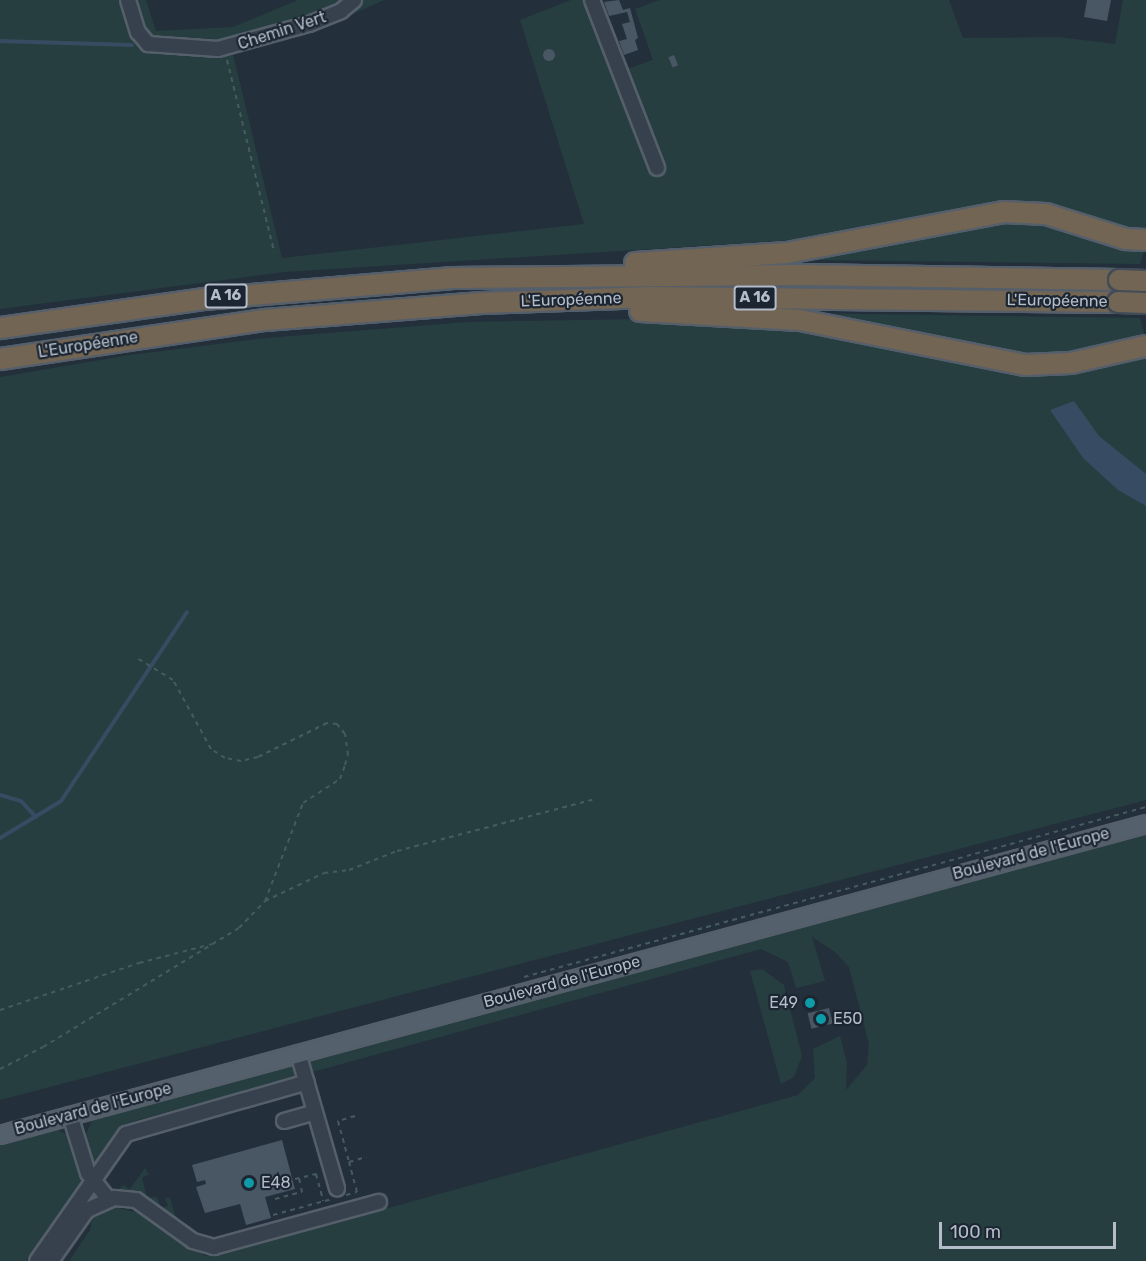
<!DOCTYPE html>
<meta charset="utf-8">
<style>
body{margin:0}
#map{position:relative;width:1146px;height:1261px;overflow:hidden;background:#23303c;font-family:Rubik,sans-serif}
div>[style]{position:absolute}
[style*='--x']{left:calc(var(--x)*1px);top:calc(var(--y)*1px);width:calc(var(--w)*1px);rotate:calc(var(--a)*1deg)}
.green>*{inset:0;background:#263e3f}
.water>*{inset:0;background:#374c63}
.stream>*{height:4px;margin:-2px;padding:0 2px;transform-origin:2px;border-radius:2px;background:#374c63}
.building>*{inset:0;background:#495765;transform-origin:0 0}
.round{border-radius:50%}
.path>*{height:2px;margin-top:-1px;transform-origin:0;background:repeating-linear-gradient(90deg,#455b5d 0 4.5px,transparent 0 9px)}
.roads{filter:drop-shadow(2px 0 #555f6b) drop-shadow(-2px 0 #555f6b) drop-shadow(0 2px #555f6b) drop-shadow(0 -2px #555f6b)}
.minor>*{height:14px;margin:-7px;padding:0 7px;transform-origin:7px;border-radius:7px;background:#37414d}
.major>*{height:16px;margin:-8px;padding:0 8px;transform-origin:8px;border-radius:8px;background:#55606d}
.highway>*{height:20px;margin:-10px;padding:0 10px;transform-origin:10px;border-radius:10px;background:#736554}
.bridges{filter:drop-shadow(2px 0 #424c58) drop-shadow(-2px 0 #424c58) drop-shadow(0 2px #424c58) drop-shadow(0 -2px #424c58)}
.highway-bridge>*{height:20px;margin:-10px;padding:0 10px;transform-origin:10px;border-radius:10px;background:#736554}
.dots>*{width:16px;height:16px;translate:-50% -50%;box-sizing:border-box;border:3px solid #1c2632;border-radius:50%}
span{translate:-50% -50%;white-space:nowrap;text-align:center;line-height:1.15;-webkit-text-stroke:4.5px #1c2632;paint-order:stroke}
.shield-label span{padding:2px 4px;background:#1c2632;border:2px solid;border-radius:4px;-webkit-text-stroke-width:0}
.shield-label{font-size:15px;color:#b3bcc8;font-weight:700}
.street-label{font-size:16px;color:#b3bcc8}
.poi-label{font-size:16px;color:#b3bcc8}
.right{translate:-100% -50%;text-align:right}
.left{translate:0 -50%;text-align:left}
.scale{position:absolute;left:939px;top:1222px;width:177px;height:27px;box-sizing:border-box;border:3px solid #b3bcc8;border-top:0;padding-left:8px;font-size:18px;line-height:21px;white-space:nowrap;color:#b3bcc8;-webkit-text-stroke:4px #1c2632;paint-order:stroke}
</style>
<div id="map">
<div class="green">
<div style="clip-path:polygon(0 0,146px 0,156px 31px,233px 27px,298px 0,384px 0,339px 20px,233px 54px,282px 258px,584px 224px,520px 20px,571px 0,590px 0,618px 72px,653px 60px,635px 9px,660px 0,949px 0,963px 38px,1058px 37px,1115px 44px,1123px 0,1146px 0,1146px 245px,1140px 264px,815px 260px,810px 239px,284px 272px,0 309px)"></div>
<div style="clip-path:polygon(788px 313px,1140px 318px,1146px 340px,1078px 357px,1032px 359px)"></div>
<div style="clip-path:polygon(697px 318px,835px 332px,1015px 370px,1146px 358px,1146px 800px,0 1100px,0 377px,130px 355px,266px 338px,467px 322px)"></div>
<div style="clip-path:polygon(1146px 830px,1146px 1261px,69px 1261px,90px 1230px,93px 1216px,115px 1207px,142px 1214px,205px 1256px,218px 1255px,798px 1095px,815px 1078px,813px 1049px,840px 1036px,847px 1063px,846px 1090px,867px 1065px,869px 1044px,849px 967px,835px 952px,812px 937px,825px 981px,796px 988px,788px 962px,761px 949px,141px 1119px,123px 1125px,92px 1167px,85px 1137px,93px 1118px)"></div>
<div style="clip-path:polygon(762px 969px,784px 985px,802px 1056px,794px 1077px,781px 1084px,750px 971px)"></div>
<div style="clip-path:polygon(51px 1127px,68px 1135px,82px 1181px,26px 1261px,0 1261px,0 1142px)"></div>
<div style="clip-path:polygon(145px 1168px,149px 1174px,142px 1178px,147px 1198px,157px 1197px,161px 1208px,168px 1206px,165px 1198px,170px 1198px,178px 1225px,138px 1195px,118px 1191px,123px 1185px,130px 1189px)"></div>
</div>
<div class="water">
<div style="clip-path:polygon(1074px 401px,1099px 436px,1146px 474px,1146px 506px,1118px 490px,1083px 458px,1050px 410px)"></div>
</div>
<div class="stream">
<div style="--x:0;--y:41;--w:132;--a:1.7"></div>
<div style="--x:0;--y:795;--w:22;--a:16"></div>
<div style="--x:21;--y:801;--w:22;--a:47"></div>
<div style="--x:0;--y:838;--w:71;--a:-31.2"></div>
<div style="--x:61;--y:801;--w:227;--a:-56.3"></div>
</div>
<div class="building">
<div style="clip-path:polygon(619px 0,623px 10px,630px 8px,638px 38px,635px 40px,638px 50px,624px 55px,619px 41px,627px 39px,622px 24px,630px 22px,627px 12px,609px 16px,604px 2px)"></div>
<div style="clip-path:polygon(1087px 0,1111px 0,1107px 21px,1084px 17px)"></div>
<div class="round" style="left:543px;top:49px;width:12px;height:12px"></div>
<div style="left:674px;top:55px;width:11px;height:6px;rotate:68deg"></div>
<div style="left:829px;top:1008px;width:16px;height:22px;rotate:76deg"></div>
<div style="clip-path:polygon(282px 1140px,295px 1189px,265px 1197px,271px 1218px,246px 1225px,240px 1204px,205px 1213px,196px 1187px,206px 1184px,205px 1180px,197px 1182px,192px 1165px)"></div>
</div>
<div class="path">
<div style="--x:227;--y:60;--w:198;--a:76.2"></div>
<div style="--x:265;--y:901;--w:65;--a:-25.4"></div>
<div style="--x:324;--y:873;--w:25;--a:-7"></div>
<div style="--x:349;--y:870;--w:52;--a:-21.6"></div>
<div style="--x:397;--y:851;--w:202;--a:-14.7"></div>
<div style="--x:524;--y:977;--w:645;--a:-15.29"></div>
<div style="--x:0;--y:1010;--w:147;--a:-18.7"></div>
<div style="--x:139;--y:963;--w:75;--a:-14.6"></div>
<div style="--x:0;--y:1069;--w:48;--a:-27.1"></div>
<div style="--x:43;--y:1047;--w:229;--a:-31.3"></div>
<div style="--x:239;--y:928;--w:37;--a:-46"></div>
<div style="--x:265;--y:901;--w:105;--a:-68.8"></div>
<div style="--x:303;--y:803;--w:44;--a:-33"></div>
<div style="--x:340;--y:779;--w:15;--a:-70"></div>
<div style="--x:345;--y:765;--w:10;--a:-73"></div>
<div style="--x:348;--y:755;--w:21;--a:-98"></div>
<div style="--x:345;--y:734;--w:13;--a:-129"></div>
<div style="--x:337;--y:724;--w:10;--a:-174"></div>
<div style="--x:327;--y:723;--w:77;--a:153.8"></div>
<div style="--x:258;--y:757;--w:17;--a:167"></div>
<div style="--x:241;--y:761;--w:16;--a:-169"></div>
<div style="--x:225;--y:758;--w:17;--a:-147"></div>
<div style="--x:211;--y:749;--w:79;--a:-118.8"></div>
<div style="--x:173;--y:680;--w:42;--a:-148.6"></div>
<div style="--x:355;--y:1116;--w:18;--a:164"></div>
<div style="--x:338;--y:1121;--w:42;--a:75"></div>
<div style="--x:349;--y:1162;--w:18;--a:-16"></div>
<div style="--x:295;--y:1179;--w:22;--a:-13"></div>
<div style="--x:316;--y:1174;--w:28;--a:75"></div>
<div style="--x:346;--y:1195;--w:11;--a:-15"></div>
<div style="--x:357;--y:1192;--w:31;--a:-105"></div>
<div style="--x:275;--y:1199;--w:28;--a:-15"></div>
<div style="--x:302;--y:1192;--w:14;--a:-102"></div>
<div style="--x:273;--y:1215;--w:61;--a:-15.2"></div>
</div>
<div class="roads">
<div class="minor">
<div style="--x:128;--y:0;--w:34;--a:73"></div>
<div style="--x:138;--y:32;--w:16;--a:50"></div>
<div style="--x:148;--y:44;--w:70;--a:4.1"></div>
<div style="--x:218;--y:49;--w:94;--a:-15.4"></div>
<div style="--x:309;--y:24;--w:35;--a:-22"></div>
<div style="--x:341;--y:11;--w:17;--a:-40"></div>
<div style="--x:592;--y:0;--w:180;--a:68.8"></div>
<div style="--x:298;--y:1053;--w:141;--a:73.9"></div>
<div style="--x:70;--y:1115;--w:61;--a:72.8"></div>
<div style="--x:88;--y:1173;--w:33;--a:52"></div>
<div style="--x:284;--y:1121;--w:32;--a:-16"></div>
<div style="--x:37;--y:1261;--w:155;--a:-55"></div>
<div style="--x:126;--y:1134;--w:188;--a:-16"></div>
<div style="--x:51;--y:1261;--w:62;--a:-54.8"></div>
<div style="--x:87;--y:1210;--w:30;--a:-24"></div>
<div style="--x:114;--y:1198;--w:22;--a:5"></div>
<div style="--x:136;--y:1200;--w:70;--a:35.7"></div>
<div style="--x:193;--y:1241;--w:22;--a:16"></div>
<div style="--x:214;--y:1247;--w:171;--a:-15.3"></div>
</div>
<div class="major">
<div style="--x:0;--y:1135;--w:1187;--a:-15.18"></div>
</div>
<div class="highway">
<div style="--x:635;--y:263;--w:152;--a:-3.8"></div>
<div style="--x:787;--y:253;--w:220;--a:-10.7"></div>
<div style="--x:1003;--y:212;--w:43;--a:2.7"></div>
<div style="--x:1046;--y:214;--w:84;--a:17.4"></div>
<div style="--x:1126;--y:239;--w:20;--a:3"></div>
<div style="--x:640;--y:311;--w:160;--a:3.2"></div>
<div style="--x:800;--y:320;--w:229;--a:11.3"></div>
<div style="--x:1025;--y:365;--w:46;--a:-2.5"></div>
<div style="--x:1071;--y:363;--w:77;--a:-12.8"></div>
<div style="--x:0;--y:328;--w:206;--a:-8.1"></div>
<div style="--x:204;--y:299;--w:250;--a:-4.8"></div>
<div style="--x:453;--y:278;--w:348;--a:-0.5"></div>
<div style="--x:801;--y:275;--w:318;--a:0.9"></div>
<div style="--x:0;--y:359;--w:268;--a:-8.4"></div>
<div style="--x:265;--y:320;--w:217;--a:-4.5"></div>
<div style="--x:481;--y:303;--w:169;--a:-2"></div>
<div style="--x:650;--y:297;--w:468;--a:0.6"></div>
</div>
</div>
<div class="bridges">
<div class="highway-bridge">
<div style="--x:1119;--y:280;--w:27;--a:2"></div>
<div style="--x:1118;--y:302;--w:28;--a:2"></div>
</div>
</div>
<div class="dots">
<div style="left:810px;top:1003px;background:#0f9aa8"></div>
<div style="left:821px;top:1019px;background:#0f9aa8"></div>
<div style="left:249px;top:1183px;background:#0f9aa8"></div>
</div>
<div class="shield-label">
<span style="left:226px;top:296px">A 16</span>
<span style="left:755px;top:298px">A 16</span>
</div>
<div class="street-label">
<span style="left:282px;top:31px;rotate:-18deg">Chemin Vert</span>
<span style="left:571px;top:300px;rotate:-2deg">L'Européenne</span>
<span style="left:1057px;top:301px;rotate:1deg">L'Européenne</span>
<span style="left:88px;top:345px;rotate:-9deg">L'Européenne</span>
<span style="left:1031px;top:854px;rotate:-15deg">Boulevard de l'Europe</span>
<span style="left:562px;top:982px;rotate:-15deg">Boulevard de l'Europe</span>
<span style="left:93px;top:1109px;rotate:-15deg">Boulevard de l'Europe</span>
</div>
<div class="poi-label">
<span class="right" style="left:798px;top:1003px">E49</span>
<span class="left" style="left:833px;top:1019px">E50</span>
<span class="left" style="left:261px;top:1183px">E48</span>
</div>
<div class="scale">100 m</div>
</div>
